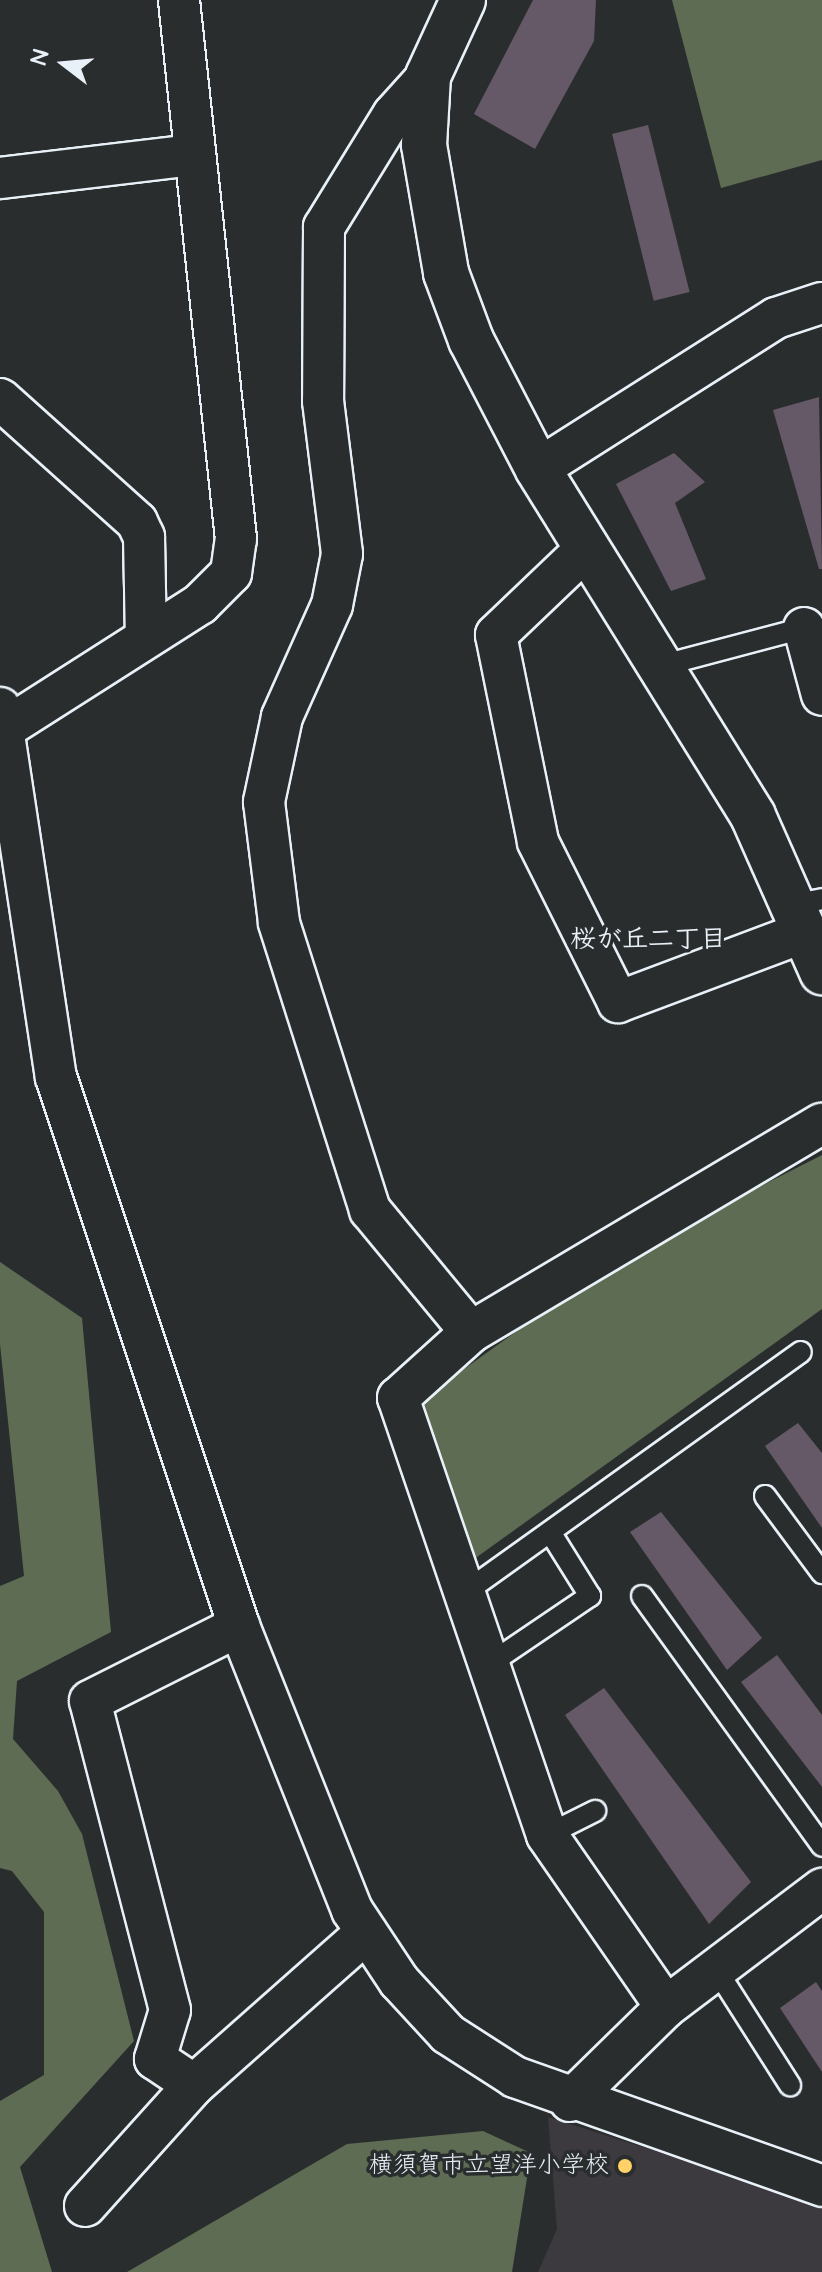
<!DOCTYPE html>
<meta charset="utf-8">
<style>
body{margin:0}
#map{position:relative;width:822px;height:2272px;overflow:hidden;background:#2a2d2e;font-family:"Architects Daughter","Klee One",sans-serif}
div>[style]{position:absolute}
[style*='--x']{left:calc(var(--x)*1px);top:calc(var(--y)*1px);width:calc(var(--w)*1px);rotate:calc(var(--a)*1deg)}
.built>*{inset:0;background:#3c3a3f}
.green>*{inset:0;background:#5e6c53}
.building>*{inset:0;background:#655967;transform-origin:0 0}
.roads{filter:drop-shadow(2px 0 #e8f1f8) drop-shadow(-2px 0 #e8f1f8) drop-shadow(0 2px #e8f1f8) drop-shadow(0 -2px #e8f1f8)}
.lane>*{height:20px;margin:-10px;padding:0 10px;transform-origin:10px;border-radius:10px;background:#2a2d2e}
.street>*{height:40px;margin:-20px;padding:0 20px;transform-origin:20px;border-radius:20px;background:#2a2d2e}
.secondary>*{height:44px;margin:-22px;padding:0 22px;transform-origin:22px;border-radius:22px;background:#2a2d2e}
.dots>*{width:22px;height:22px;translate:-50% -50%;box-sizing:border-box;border:4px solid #2a2d2e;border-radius:50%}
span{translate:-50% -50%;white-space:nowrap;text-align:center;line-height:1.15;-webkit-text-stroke:7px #2a2d2e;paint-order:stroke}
.poi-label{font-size:24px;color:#e8f1f8}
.right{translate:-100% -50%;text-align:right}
.neighbourhood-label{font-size:26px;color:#e8f1f8;font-weight:700}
.north{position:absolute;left:24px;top:24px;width:80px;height:80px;-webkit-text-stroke:6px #2a2d2e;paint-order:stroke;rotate:286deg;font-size:22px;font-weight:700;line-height:32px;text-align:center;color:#e8f1f8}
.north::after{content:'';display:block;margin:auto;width:28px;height:36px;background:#e8f1f8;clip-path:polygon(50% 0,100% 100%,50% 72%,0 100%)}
</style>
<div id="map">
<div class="built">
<div style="clip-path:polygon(548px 2117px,822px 2204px,822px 2272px,538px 2272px,557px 2229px)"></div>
</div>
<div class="green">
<div style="clip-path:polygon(672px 0,822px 0,822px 160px,721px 188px)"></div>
<div style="clip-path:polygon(822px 1155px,822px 1309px,470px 1562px,419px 1418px,428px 1395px,616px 1260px)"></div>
<div style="clip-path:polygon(0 1262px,82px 1318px,111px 1632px,17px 1681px,13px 1739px,58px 1791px,82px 1834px,134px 2041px,20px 2167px,52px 2272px,0 2272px,0 2101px,44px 2075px,44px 1912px,12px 1871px,0 1868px,0 1586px,24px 1576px,0 1344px)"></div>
<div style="clip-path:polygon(483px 2131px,531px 2153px,512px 2272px,127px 2272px,347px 2144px)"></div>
</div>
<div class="building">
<div style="clip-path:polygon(533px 0,596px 0,594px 41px,535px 149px,474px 114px)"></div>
<div style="left:648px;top:125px;width:172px;height:37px;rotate:76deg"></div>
<div style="clip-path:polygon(819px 397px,822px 569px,819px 569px,773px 410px)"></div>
<div style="clip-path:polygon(674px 453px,705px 482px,675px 503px,706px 579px,671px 591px,616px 484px)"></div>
<div style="clip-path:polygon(798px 1423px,822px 1453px,822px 1528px,765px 1446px)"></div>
<div style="clip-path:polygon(661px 1512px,762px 1638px,727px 1670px,630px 1532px)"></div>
<div style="clip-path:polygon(777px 1655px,822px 1715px,822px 1787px,741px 1682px)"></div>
<div style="clip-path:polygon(604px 1688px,751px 1882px,709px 1924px,565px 1715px)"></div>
<div style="clip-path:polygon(816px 1982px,822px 1991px,822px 2072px,780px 2008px)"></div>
</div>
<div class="roads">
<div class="lane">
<div style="--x:660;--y:666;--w:156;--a:-14.8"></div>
<div style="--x:792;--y:905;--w:31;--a:-11"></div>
<div style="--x:765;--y:1496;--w:96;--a:53.5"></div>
<div style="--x:460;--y:1596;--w:419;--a:-35.6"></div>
<div style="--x:642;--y:1596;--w:308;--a:54.2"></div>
<div style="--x:485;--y:1667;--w:127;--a:-34.1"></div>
<div style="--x:590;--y:1596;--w:75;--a:-122"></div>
<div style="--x:547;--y:1835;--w:54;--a:-26.6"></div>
<div style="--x:716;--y:1969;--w:138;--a:57.5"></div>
</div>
<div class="street">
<div style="--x:428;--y:76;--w:52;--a:131.9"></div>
<div style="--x:393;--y:115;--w:132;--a:121.6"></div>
<div style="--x:324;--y:227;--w:174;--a:90.3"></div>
<div style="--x:323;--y:401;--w:154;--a:82.9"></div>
<div style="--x:342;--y:554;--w:52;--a:101.1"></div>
<div style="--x:332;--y:605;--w:123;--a:114.1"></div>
<div style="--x:282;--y:717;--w:87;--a:102"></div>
<div style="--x:264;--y:802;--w:122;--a:82.9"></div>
<div style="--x:279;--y:923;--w:301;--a:72.4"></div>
<div style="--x:370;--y:1210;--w:158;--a:50.4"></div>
<div style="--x:0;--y:178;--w:194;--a:-6.8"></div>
<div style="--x:0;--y:399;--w:184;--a:41.9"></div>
<div style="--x:137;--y:522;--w:17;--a:65"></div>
<div style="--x:144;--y:537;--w:100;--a:88.9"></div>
<div style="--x:538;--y:469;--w:282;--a:-32.4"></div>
<div style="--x:776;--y:318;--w:48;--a:-18.1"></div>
<div style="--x:587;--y:548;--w:126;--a:136.3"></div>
<div style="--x:496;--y:635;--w:211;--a:78.5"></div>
<div style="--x:538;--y:842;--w:179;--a:63.4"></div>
<div style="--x:618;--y:1002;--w:199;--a:-20.6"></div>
<div style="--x:804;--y:628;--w:69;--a:75"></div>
<div style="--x:0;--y:708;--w:373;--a:81.4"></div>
<div style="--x:56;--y:1077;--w:579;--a:71.57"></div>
<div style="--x:239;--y:1626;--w:306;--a:68.3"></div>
<div style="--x:352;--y:1910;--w:85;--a:56.5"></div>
<div style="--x:399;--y:1981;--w:72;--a:47.2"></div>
<div style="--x:448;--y:2034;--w:80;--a:32.7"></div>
<div style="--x:515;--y:2077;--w:326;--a:19.5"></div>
<div style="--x:7;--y:727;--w:229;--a:-32.5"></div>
<div style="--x:200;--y:604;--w:44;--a:-45"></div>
<div style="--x:231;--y:573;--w:34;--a:-82"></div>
<div style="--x:236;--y:539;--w:542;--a:-96.04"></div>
<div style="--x:666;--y:2007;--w:209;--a:-124.7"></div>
<div style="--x:547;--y:1835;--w:462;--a:-108.8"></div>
<div style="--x:398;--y:1398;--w:98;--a:-42.1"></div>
<div style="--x:471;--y:1332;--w:408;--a:-30.7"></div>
<div style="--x:194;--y:2085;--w:47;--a:-146.3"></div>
<div style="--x:155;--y:2059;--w:51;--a:-73"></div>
<div style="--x:170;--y:2010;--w:319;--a:-104.5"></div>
<div style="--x:90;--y:1701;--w:167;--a:-26.7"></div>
<div style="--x:570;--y:2101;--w:134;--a:-44.4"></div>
<div style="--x:666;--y:2007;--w:196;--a:-37.1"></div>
<div style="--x:85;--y:2206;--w:163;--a:-48"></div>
<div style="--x:194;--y:2085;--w:230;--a:-41.5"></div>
</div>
<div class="secondary">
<div style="--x:463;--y:0;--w:84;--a:114.7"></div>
<div style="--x:428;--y:76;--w:69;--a:93.3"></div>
<div style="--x:424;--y:145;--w:130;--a:80.2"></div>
<div style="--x:446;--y:273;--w:72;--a:69.5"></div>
<div style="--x:471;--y:340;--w:145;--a:62.6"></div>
<div style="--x:538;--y:469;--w:408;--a:58.2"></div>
<div style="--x:753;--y:816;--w:171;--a:66.1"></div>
</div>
</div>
<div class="dots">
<div style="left:625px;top:2166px;background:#ffd166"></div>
</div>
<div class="poi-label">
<span class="right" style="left:609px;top:2166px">横須賀市立望洋小学校</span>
</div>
<div class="neighbourhood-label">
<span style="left:648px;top:940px">桜が丘二丁目</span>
</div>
<div class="north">N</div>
</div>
